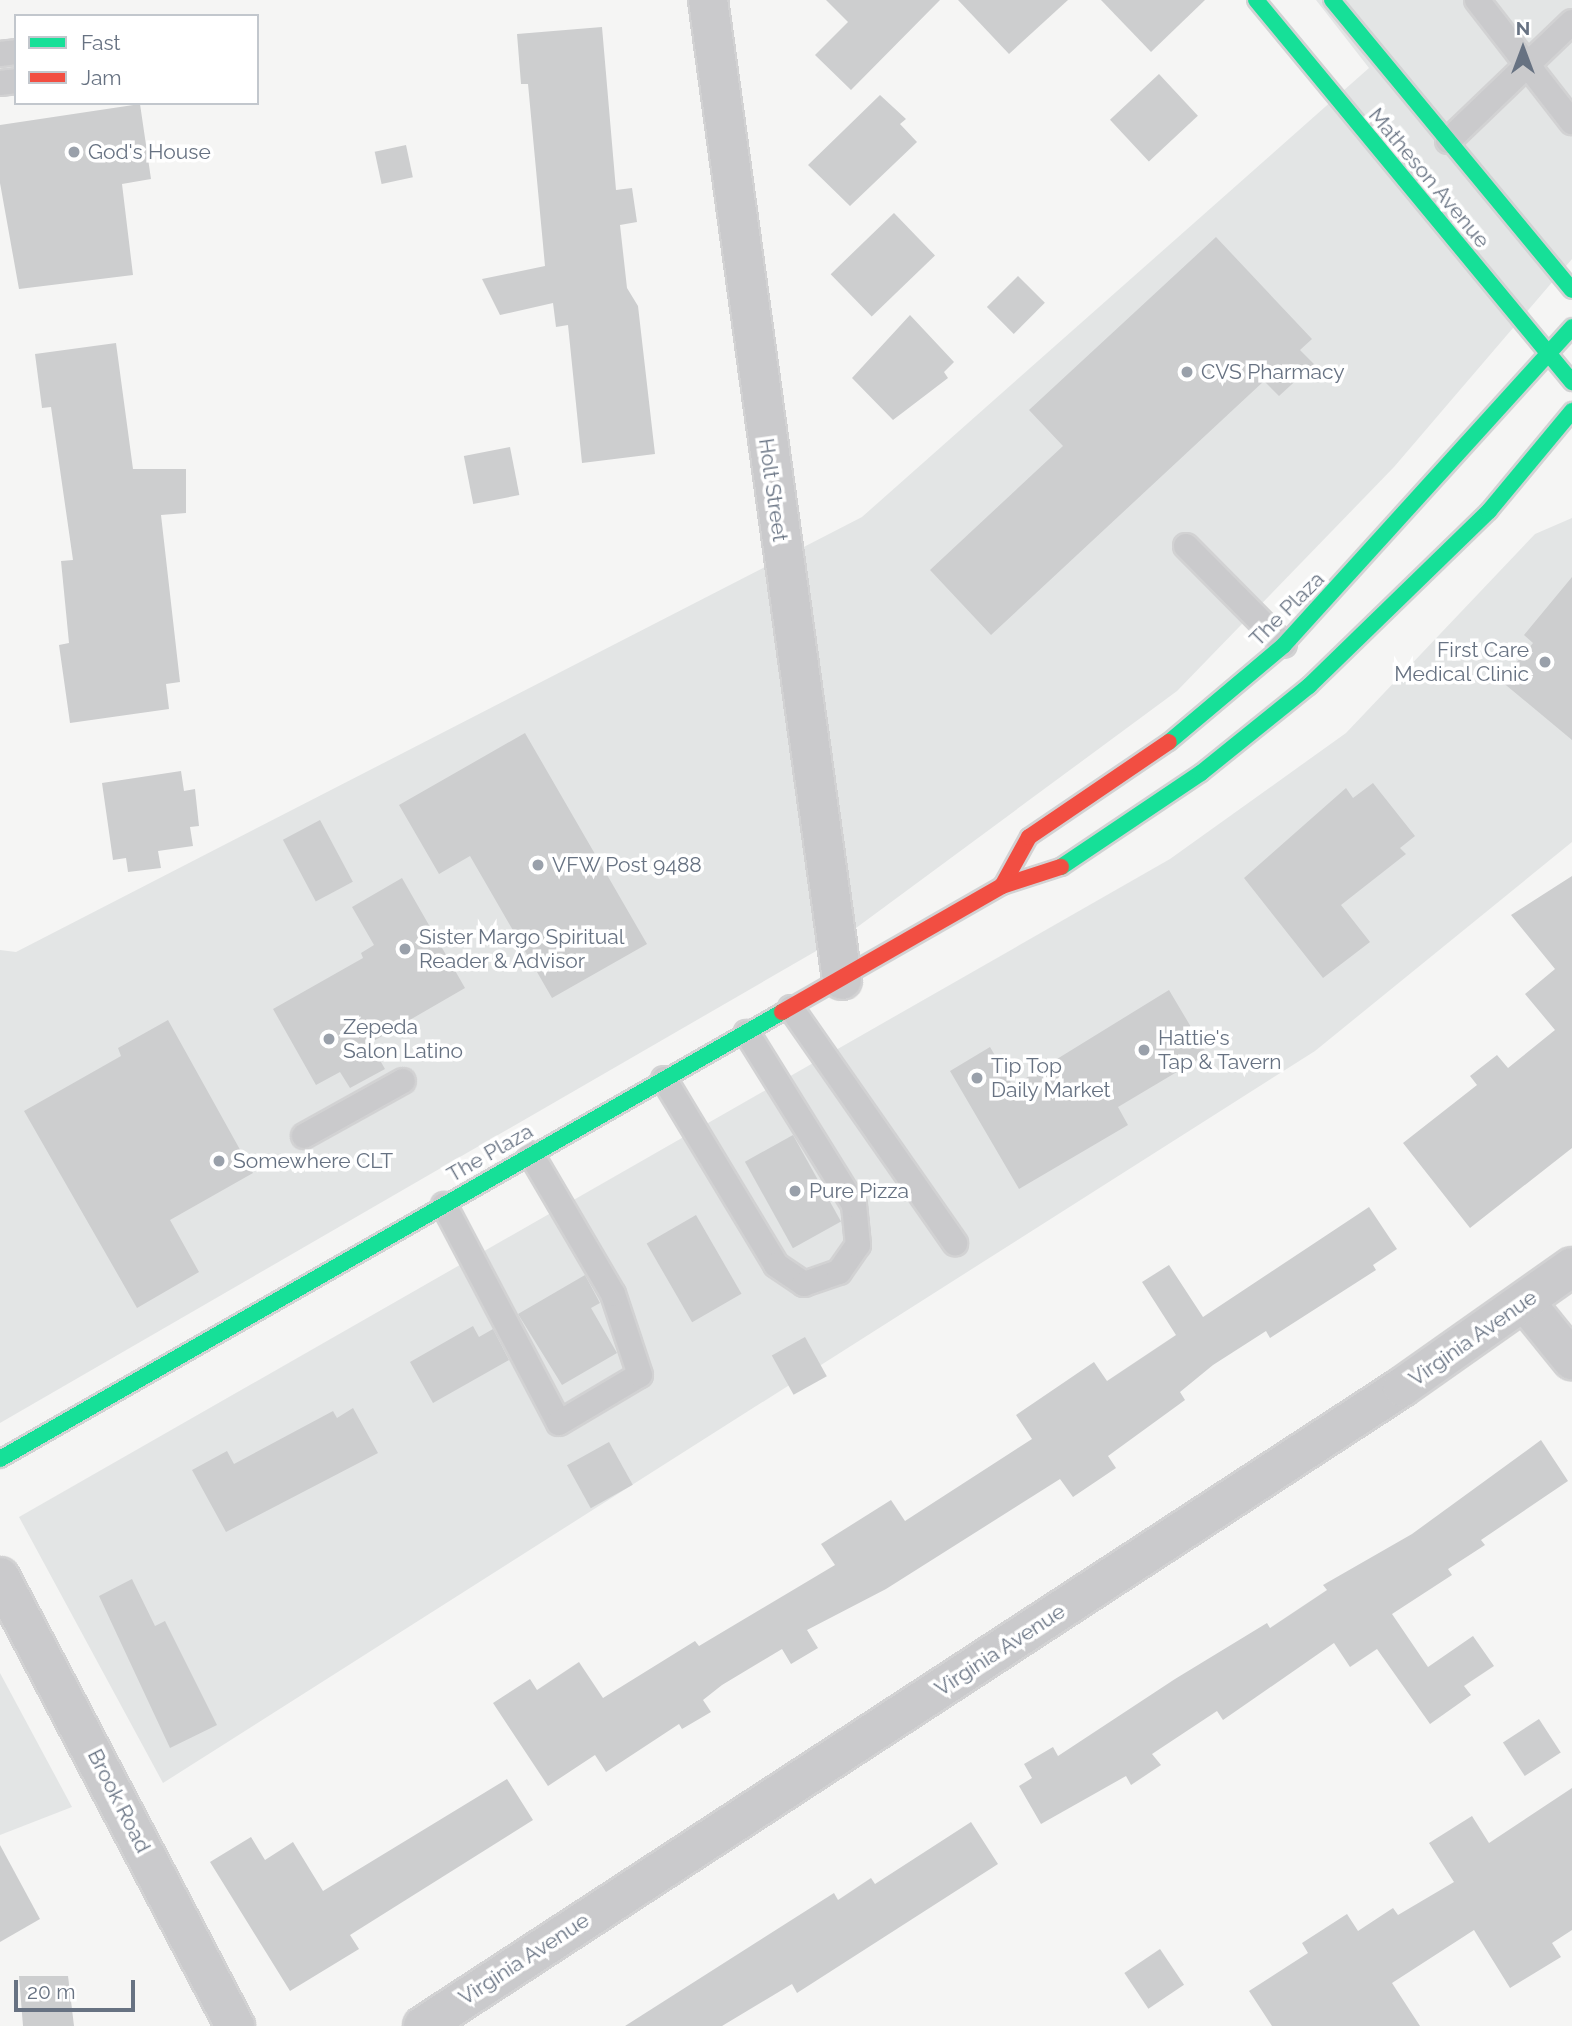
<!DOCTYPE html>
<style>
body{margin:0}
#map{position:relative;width:1572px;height:2026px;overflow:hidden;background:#f5f5f4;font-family:Raleway,sans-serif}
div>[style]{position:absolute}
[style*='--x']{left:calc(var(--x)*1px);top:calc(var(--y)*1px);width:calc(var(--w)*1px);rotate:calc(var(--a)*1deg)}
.built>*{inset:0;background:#e3e5e5}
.building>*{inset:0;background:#cdcecf;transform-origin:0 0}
.roads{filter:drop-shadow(2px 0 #d2d2d3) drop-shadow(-2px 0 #d2d2d3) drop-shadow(0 2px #d2d2d3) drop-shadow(0 -2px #d2d2d3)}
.lane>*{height:24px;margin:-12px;padding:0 12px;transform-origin:12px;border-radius:12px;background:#cacacc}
.street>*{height:38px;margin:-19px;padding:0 19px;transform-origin:19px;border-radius:19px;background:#cacacc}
.fast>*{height:16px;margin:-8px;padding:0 8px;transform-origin:8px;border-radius:8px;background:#16e098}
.jam>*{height:16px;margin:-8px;padding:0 8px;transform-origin:8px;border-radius:8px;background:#f24e42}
.dots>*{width:19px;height:19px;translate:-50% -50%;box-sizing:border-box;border:4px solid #fff;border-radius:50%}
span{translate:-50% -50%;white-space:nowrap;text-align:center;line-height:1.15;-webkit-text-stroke:7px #fff;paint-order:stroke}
.poi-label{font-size:21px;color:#677282}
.left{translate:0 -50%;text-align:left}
.right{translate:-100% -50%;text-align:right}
.street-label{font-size:21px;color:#677282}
.legend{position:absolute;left:14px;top:14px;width:245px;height:91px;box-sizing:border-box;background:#fff;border:2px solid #c2c7cd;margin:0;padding:9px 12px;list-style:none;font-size:21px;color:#677282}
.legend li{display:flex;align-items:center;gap:14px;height:35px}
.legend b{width:35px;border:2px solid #c2c7cd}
.north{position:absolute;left:1488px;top:14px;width:70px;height:70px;-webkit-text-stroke:5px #fff;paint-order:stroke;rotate:0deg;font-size:19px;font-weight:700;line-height:28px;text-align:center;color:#677282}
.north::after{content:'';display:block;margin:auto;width:24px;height:32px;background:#677282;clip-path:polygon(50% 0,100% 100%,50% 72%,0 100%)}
.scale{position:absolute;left:14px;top:1980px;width:121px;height:32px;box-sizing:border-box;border:4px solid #677282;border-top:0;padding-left:9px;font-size:21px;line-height:24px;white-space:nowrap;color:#677282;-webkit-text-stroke:5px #fff;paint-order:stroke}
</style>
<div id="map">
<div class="built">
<div style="clip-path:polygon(1316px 0,1572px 0,1572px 259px,1394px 467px,1177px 691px,856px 928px,0 1423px,0 950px,16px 952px,862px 517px,1369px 68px)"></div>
<div style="clip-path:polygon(1572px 518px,1572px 842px,1315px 1051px,163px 1783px,19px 1517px,1170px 859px,1346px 733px,1535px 534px)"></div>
<div style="clip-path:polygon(0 1673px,72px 1807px,0 1835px)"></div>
</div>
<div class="building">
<div style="clip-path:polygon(826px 0,940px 0,851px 90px,815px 55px,848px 22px)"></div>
<div style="clip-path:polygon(958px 0,1068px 0,1009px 54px)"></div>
<div style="clip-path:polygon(1101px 0,1205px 0,1151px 52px)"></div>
<div style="clip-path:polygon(602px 27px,616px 190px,632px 188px,637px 222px,620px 225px,627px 288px,638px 306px,655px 454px,582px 463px,568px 325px,556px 327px,553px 303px,500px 315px,482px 279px,545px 266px,528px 84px,521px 84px,517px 34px)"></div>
<div style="left:1159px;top:74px;width:57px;height:67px;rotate:47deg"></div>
<div style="clip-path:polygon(880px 95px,906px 119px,900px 124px,917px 142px,850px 206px,808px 165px)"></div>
<div style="clip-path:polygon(140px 104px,151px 179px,122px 184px,133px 275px,19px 289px,0 183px,0 125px)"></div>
<div style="left:406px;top:145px;width:33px;height:32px;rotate:78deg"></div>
<div style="left:894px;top:213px;width:59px;height:88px;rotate:46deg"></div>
<div style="clip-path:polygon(1216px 237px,1312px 339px,1300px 350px,1314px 364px,1279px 396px,1264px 381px,991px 635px,930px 570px,1063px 446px,1029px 410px)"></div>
<div style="left:1018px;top:276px;width:38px;height:44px;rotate:45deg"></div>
<div style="clip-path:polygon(910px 315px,954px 362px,944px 372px,948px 378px,893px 420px,852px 378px)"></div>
<div style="clip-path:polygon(116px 343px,133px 469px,186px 469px,186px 513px,161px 515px,180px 682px,166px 684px,169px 709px,70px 723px,59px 645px,69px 643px,61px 561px,73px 560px,51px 407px,42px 408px,35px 354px)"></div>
<div style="left:510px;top:447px;width:49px;height:47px;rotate:79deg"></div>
<div style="clip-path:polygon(1572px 577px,1572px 740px,1501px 681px,1533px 643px,1524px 635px)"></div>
<div style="clip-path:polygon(525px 733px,647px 944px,552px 998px,470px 856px,439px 874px,399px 805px)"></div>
<div style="clip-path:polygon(181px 771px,184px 791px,195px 789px,199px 826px,190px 827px,193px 846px,158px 851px,161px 868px,128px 872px,126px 858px,113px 860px,102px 783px)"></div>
<div style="clip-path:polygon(1373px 783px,1415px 836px,1400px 848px,1406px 854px,1341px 905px,1370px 942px,1323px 978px,1244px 878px,1346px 788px,1353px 798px)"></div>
<div style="left:320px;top:820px;width:70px;height:42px;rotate:62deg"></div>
<div style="clip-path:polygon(1572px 876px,1572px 1148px,1470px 1228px,1403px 1143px,1477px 1085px,1470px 1076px,1497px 1055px,1508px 1068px,1555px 1030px,1525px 994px,1555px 969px,1511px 915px)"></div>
<div style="clip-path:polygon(402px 878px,465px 988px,370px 1043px,385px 1069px,350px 1088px,340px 1072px,316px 1085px,273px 1009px,363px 958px,361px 953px,374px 945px,352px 907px)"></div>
<div style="clip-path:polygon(1169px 990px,1207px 1054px,1118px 1107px,1128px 1125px,1019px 1189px,950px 1071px,990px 1047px,1013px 1086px)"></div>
<div style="clip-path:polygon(168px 1020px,253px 1173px,170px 1220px,199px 1272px,137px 1308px,24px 1111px,121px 1056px,118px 1048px)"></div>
<div style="left:793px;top:1135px;width:99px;height:55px;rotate:61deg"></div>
<div style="clip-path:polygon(1369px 1207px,1397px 1249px,1373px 1265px,1376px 1270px,1270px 1338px,1266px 1331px,1213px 1365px,1180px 1392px,1185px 1400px,1108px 1456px,1116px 1468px,1073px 1497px,1060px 1479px,886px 1589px,807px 1630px,818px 1648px,791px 1664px,782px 1649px,722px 1685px,703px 1700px,711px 1712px,682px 1729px,679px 1724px,606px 1772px,595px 1755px,548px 1786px,493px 1703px,530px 1679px,537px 1690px,579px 1662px,603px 1698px,695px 1641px,699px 1646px,835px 1565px,821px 1544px,891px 1500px,905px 1521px,1032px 1439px,1016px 1415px,1094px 1362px,1107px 1381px,1176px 1335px,1142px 1282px,1169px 1265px,1203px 1317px)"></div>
<div style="left:696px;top:1215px;width:91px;height:57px;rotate:60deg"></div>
<div style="clip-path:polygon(585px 1275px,600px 1303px,591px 1308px,617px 1353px,562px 1385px,518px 1314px)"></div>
<div style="clip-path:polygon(473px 1326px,479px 1337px,493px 1329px,509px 1360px,433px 1403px,410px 1362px)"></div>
<div style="left:805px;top:1337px;width:45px;height:38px;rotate:61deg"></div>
<div style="clip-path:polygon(353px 1408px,378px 1453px,226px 1532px,192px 1470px,227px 1451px,234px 1464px,333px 1411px,337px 1418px)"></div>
<div style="clip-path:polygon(1541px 1440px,1568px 1481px,1481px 1540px,1485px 1545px,1448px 1569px,1452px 1575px,1392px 1614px,1428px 1667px,1473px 1636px,1494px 1666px,1464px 1686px,1471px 1695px,1430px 1724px,1377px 1649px,1350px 1667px,1334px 1643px,1223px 1720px,1217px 1711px,1152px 1754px,1161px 1765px,1131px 1785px,1126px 1776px,1041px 1824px,1019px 1786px,1032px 1778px,1024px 1764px,1053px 1747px,1058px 1756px,1175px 1679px,1267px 1623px,1270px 1628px,1327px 1590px,1323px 1585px,1412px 1534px)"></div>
<div style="left:609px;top:1442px;width:49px;height:48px;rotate:61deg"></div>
<div style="clip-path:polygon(132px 1579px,155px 1626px,165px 1621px,217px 1725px,170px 1748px,99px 1596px)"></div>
<div style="left:1539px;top:1719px;width:40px;height:43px;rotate:57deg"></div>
<div style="clip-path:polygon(507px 1779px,533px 1820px,350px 1935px,359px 1949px,290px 1991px,210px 1862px,251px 1837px,265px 1860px,293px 1842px,323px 1891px)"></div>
<div style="clip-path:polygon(1572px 1788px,1572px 1930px,1552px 1943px,1561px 1957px,1510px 1988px,1474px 1930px,1392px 1983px,1420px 2026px,1272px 2026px,1249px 1991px,1308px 1953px,1302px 1943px,1347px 1914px,1358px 1931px,1393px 1908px,1398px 1915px,1454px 1882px,1429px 1843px,1472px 1816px,1489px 1843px)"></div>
<div style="clip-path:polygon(971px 1822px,998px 1864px,797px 1993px,792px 1984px,722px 2026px,625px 2026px,834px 1893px,838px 1900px,871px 1878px,875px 1884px)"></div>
<div style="clip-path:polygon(0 1845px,40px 1919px,0 1942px)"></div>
<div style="left:1160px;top:1949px;width:43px;height:43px;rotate:56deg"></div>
<div style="clip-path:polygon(19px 1976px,68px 1976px,74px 2026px,23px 2026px)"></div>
</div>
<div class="roads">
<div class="lane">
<div style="--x:1477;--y:0;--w:155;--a:52.1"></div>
<div style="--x:0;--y:54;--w:16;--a:-7"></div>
<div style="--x:0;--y:83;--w:16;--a:-7"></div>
<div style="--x:1448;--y:141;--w:172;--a:-43.8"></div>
<div style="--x:1186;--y:546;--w:139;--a:45.3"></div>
<div style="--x:791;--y:1008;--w:287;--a:55.1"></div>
<div style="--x:664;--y:1079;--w:217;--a:58.9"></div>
<div style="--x:776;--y:1265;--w:34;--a:34"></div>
<div style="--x:804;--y:1284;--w:37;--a:-19"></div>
<div style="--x:839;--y:1272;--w:33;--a:-55"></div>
<div style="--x:858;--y:1245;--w:40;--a:-95.7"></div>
<div style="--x:854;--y:1205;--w:203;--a:-121.9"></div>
<div style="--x:304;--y:1136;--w:113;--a:-29.1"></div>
<div style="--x:444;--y:1205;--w:246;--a:62.2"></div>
<div style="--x:559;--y:1423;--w:94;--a:-30.7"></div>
<div style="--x:640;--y:1375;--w:85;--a:-108.4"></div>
<div style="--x:613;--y:1294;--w:162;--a:-120.4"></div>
</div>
<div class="street">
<div style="--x:708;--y:0;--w:989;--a:82.21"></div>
<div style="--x:1525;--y:1302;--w:75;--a:51"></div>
<div style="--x:0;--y:1577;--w:507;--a:62.37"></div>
<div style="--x:423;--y:2026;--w:1169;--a:-33.13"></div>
<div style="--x:1402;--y:1387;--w:208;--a:-35.2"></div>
</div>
<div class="fast">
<div style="--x:1256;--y:0;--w:496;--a:50.4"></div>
<div style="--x:1332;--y:0;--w:376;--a:50.4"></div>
<div style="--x:1169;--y:742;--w:150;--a:-40.1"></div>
<div style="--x:1284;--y:645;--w:429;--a:-47.8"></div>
<div style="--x:1061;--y:867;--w:169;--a:-33.9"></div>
<div style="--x:1201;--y:773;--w:139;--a:-38.9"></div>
<div style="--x:1309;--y:686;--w:251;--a:-44.2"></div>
<div style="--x:1489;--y:511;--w:130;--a:-50.3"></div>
<div style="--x:0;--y:1459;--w:901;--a:-29.75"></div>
</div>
<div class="jam">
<div style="--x:1002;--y:886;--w:56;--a:-61.1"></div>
<div style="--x:1029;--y:837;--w:169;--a:-34.2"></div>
<div style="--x:782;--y:1012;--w:254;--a:-29.8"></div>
<div style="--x:1002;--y:886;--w:62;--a:-17.9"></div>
</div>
</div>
<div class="dots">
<div style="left:74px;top:152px;background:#99a0aa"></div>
<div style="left:1187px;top:372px;background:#99a0aa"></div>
<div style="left:1545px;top:662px;background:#99a0aa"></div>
<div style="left:538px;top:865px;background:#99a0aa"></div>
<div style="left:405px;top:949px;background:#99a0aa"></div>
<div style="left:329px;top:1039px;background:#99a0aa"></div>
<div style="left:1144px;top:1050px;background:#99a0aa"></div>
<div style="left:977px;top:1078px;background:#99a0aa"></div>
<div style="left:219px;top:1161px;background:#99a0aa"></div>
<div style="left:795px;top:1191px;background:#99a0aa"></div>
</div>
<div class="poi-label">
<span class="left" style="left:88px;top:152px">God's House</span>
<span class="left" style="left:1201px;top:372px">CVS Pharmacy</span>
<span class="right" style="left:1529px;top:662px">First Care<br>Medical Clinic</span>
<span class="left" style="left:552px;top:865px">VFW Post 9488</span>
<span class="left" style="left:419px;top:949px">Sister Margo Spiritual<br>Reader &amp; Advisor</span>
<span class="left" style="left:343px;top:1039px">Zepeda<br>Salon Latino</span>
<span class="left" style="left:1158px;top:1050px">Hattie's<br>Tap &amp; Tavern</span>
<span class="left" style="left:991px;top:1078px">Tip Top<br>Daily Market</span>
<span class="left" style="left:233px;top:1161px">Somewhere CLT</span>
<span class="left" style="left:809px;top:1191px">Pure Pizza</span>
</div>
<div class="street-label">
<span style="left:1429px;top:178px;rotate:50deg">Matheson Avenue</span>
<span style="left:773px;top:490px;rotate:82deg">Holt Street</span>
<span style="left:1287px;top:609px;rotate:-45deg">The Plaza</span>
<span style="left:490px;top:1153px;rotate:-30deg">The Plaza</span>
<span style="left:1473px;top:1338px;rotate:-35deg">Virginia Avenue</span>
<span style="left:1000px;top:1650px;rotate:-33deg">Virginia Avenue</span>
<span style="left:119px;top:1801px;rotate:63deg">Brook Road</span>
<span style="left:524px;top:1959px;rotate:-33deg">Virginia Avenue</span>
</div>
<ul class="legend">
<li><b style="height:9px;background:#16e098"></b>Fast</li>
<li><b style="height:9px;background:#f24e42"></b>Jam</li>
</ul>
<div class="north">N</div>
<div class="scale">20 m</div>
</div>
